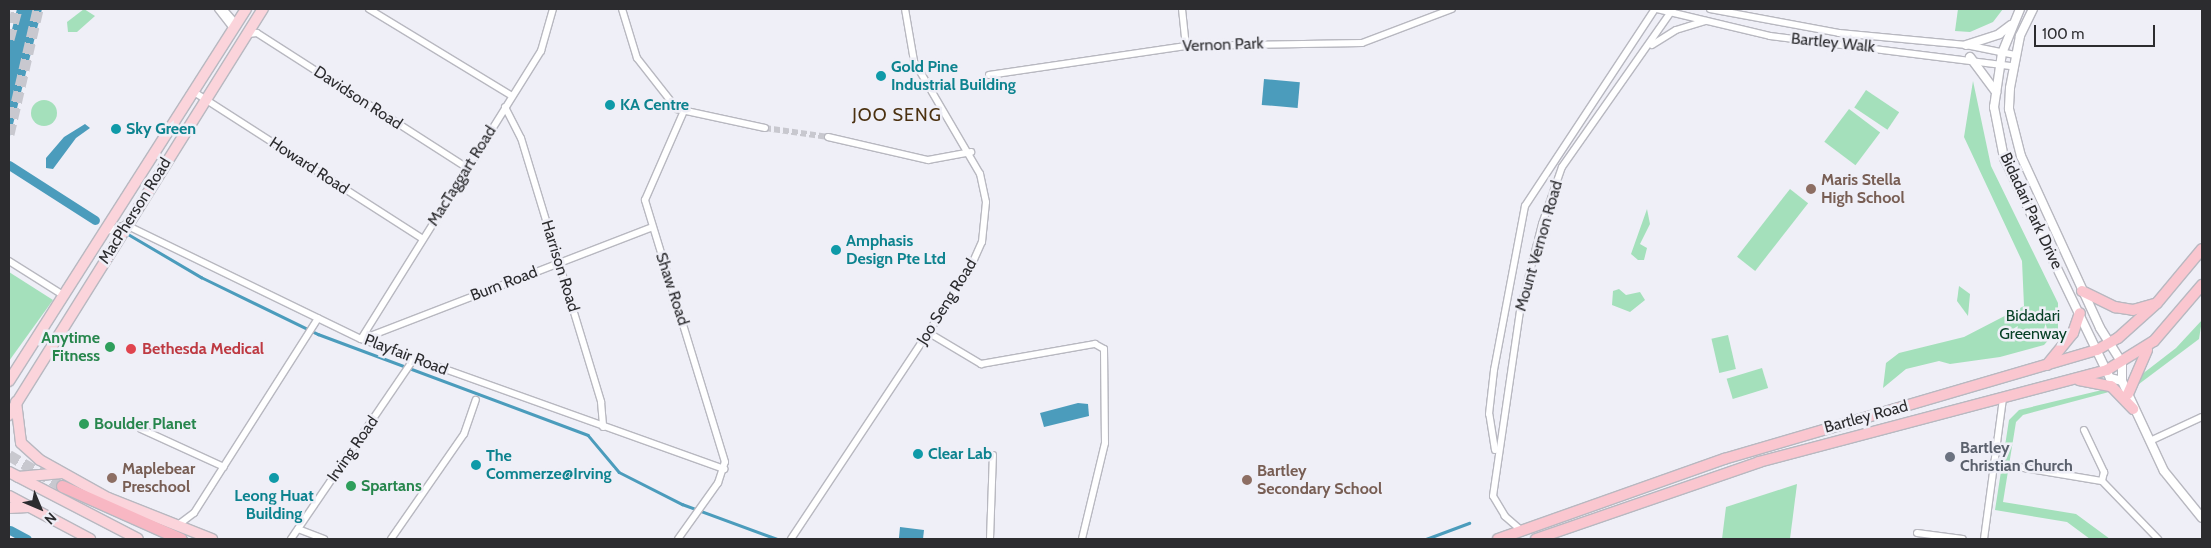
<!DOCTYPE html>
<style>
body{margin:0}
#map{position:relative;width:2211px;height:548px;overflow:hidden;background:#efeff7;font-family:Cabin,sans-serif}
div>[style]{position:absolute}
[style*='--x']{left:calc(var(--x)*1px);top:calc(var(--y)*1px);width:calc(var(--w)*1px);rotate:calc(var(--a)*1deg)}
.green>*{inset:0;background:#a4e0bb;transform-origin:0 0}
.round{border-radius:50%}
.water>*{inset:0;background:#4b9cbc;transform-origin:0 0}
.stream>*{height:2.5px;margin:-1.25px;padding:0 1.25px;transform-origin:1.25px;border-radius:1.25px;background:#4b9cbc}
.canal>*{height:9px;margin:-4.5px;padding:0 4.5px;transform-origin:4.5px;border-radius:4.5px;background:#4b9cbc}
.minor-tunnel>*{height:6px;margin-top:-3px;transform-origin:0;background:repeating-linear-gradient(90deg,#c8c8cf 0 6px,transparent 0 9px)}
.motorway-tunnel>*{height:11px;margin-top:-5.5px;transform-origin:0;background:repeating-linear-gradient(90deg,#c8c8cf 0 11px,transparent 0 16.5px)}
.roads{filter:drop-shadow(1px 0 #b8b8c0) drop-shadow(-1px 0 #b8b8c0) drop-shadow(0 1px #b8b8c0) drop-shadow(0 -1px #b8b8c0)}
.minor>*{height:6px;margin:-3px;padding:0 3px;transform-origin:3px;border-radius:3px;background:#fff}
.tertiary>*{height:8px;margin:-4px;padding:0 4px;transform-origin:4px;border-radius:4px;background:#fff}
.primary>*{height:10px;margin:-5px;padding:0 5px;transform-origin:5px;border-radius:5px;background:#fbd4db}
.trunk>*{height:10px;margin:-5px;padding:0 5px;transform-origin:5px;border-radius:5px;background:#fac6cf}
.motorway>*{height:11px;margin:-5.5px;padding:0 5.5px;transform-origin:5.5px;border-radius:5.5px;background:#f8b7c3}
.dots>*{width:14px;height:14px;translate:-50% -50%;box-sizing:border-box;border:2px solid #efeff7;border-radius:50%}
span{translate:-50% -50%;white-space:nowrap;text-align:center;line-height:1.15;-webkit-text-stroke:5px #efeff7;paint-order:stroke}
.street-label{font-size:16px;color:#2c2c2f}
.culture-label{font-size:16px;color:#0d838f;font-weight:700}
.left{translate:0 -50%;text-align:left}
.education-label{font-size:16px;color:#785e54;font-weight:700}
.park-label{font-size:16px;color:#074026}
.leisure-label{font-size:16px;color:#27864d;font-weight:700}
.right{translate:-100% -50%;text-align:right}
.health-label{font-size:16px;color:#be3a42;font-weight:700}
.worship-label{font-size:16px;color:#5b616d;font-weight:700}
.neighbourhood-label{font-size:18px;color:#4b3110;letter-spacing:1px}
.frame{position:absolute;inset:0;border:10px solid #2c2c2f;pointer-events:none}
.north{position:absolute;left:15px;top:483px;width:50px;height:50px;-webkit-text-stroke:4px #efeff7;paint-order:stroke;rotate:135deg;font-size:14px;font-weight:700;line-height:20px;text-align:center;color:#2c2c2f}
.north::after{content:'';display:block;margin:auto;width:18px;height:22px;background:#2c2c2f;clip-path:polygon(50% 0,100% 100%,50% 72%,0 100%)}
.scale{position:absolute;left:2034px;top:25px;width:121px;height:22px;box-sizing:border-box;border:2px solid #2c2c2f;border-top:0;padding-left:6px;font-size:15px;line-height:18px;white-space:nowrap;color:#2c2c2f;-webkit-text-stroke:4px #efeff7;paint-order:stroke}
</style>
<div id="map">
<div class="green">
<div style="clip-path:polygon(84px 9px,95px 16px,77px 32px,68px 32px,67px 22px)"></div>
<div style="clip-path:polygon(1958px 9px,2003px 9px,1993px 22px,1970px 32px,1955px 31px)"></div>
<div style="clip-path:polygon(1973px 81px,1991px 166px,2058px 303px,2058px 329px,2044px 345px,2000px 357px,1950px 364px,1939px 361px,1906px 369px,1883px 388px,1886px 363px,1899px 353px,1964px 337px,2024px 306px,2022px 261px,1964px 137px)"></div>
<div style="left:1866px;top:90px;width:40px;height:21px;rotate:34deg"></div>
<div class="round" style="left:31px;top:100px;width:26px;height:26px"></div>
<div style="left:1849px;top:109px;width:39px;height:41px;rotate:37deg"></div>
<div style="left:1790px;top:189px;width:23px;height:86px;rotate:38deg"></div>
<div style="clip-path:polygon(1647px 209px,1650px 224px,1640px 244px,1647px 248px,1644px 260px,1638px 260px,1631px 254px)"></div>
<div style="clip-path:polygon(9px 272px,53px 300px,9px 361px)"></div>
<div style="clip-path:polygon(1959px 286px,1970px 294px,1968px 316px,1957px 301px)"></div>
<div style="clip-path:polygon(1619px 289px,1626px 295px,1640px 292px,1645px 300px,1630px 312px,1612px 305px,1613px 291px)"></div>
<div style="clip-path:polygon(2202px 320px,2199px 339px,2139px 384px,2023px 415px,2016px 422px,2003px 502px,2076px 514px,2110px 539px,2090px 539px,2067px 522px,1995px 510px,2009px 420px,2019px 410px,2102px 390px,2141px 375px,2176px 348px)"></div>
<div style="left:1728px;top:335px;width:35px;height:17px;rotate:77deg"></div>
<div style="left:1762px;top:368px;width:21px;height:37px;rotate:73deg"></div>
<div style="clip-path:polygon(1797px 484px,1790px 539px,1722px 539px,1726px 507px)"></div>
</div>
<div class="water">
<div style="clip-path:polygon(17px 9px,42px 9px,9px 140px,9px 42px)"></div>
<div style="left:1264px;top:79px;width:36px;height:26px;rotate:5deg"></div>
<div style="clip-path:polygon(85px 124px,90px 128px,76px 138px,53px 169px,46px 168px,46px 158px,64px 137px)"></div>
<div style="clip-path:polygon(1078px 403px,1088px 404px,1089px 416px,1044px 427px,1040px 413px)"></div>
<div style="clip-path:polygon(900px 527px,924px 530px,923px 539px,899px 538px)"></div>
</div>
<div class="stream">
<div style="--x:128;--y:234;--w:85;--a:30.5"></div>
<div style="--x:201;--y:277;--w:130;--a:26"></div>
<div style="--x:318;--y:334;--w:288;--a:20.5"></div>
<div style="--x:588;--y:435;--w:48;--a:50"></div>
<div style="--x:619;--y:472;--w:71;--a:26.9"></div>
<div style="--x:682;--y:504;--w:101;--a:20.2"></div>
<div style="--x:1426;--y:539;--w:46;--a:-20.4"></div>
</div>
<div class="canal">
<div style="--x:9;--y:165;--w:102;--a:32.6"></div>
<div style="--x:10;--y:530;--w:19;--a:28"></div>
</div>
<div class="minor-tunnel">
<div style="--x:765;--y:128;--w:64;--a:8.1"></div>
</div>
<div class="motorway-tunnel">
<div style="--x:9;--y:39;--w:31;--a:-75"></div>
<div style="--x:9;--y:134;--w:128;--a:-76.9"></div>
<div style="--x:9;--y:455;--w:61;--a:30.3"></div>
</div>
<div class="roads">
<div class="minor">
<div style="--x:218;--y:9;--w:24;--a:52"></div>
<div style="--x:369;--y:9;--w:167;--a:31.3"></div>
<div style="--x:622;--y:9;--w:51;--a:73"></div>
<div style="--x:637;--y:58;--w:65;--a:51.9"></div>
<div style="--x:677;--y:109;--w:90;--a:12.2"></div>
<div style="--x:1182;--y:9;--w:37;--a:84"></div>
<div style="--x:1657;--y:9;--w:116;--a:13.4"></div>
<div style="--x:1770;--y:36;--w:244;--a:7.1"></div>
<div style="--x:1710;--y:9;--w:131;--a:10.5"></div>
<div style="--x:1839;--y:33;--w:128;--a:5.4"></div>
<div style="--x:1966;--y:45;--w:50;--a:11.5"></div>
<div style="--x:224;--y:10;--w:18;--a:49"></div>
<div style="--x:248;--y:34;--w:9;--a:-6"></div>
<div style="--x:257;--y:33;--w:250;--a:32.7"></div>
<div style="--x:1652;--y:45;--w:28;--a:-32"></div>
<div style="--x:1676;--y:30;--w:31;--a:-17"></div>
<div style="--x:989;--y:75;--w:199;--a:-8.4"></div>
<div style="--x:1186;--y:46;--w:176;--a:-1"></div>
<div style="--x:1362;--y:43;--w:96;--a:-20.7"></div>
<div style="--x:194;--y:92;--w:272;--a:32.7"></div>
<div style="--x:505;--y:107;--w:35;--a:63"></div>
<div style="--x:521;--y:138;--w:276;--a:73.1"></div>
<div style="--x:601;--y:402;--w:25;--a:85"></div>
<div style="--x:828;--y:137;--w:103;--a:13"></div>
<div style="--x:928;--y:160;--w:44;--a:-10.5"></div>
<div style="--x:104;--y:232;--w:23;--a:-18"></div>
<div style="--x:126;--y:225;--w:261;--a:25.9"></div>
<div style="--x:361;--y:339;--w:386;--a:19.7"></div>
<div style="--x:9;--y:261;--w:64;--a:32.2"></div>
<div style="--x:929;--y:333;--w:61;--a:30.8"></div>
<div style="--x:981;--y:364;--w:116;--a:-10"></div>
<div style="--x:1095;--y:344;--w:10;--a:29"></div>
<div style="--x:1104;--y:349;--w:94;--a:89.4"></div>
<div style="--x:1105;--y:443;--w:99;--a:103.5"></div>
<div style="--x:365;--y:338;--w:308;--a:-21.1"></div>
<div style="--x:361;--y:339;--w:340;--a:-58"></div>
<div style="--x:541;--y:51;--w:44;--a:-74.1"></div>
<div style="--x:141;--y:429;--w:91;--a:24.6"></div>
<div style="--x:2084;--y:430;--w:47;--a:64.5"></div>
<div style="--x:2104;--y:472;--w:9;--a:103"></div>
<div style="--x:2150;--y:441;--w:57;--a:-24.8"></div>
<div style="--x:1495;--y:450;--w:36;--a:-99"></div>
<div style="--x:1489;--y:414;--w:44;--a:-83.5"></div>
<div style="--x:1494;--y:370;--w:167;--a:-79.3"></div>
<div style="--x:1525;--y:206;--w:236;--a:-56.6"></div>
<div style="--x:1994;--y:463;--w:109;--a:9.5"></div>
<div style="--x:2102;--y:481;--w:81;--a:46"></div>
<div style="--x:178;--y:525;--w:20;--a:-37"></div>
<div style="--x:194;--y:513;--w:231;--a:-57.5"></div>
<div style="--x:298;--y:529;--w:28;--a:21"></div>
<div style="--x:1522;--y:531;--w:23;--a:-139"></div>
<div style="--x:1505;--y:516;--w:23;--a:-121"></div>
<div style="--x:1493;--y:496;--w:187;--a:-81.7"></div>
<div style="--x:1520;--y:311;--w:90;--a:-75.8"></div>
<div style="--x:1542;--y:224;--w:60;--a:-70.7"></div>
<div style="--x:1562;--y:167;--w:193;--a:-54.9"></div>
<div style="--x:1917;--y:533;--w:46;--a:7.4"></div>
<div style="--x:291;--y:539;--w:218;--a:-55.7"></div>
<div style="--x:391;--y:539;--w:128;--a:-55.2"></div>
<div style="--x:464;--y:434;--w:36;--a:-71"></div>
<div style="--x:678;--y:539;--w:69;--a:-54.5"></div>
<div style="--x:718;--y:483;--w:22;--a:-72"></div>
<div style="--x:725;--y:462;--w:274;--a:-107"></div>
<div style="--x:645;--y:200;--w:95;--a:-66.4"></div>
<div style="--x:791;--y:539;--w:320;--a:-56.4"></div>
<div style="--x:968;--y:273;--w:34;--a:-66"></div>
<div style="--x:982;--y:242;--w:40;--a:-84.3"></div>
<div style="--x:986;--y:202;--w:29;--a:-102"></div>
<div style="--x:980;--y:174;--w:131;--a:-120.3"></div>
<div style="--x:914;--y:61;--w:53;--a:-99.8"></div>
<div style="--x:990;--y:539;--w:84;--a:-88"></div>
<div style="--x:1984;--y:539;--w:142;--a:-82.3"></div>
</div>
<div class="tertiary">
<div style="--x:2020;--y:9;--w:48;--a:112.2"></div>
<div style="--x:2002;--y:53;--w:55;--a:98.4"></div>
<div style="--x:1994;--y:107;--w:52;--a:78.9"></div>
<div style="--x:2004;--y:158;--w:244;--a:64.3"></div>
<div style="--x:2110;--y:378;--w:12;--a:14"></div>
<div style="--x:2033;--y:9;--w:30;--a:116"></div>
<div style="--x:2020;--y:36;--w:53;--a:100.9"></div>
<div style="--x:2010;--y:88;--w:21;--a:93"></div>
<div style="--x:2009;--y:109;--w:49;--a:75.7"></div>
<div style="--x:2021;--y:156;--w:189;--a:65.3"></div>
<div style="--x:2100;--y:328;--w:41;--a:57.8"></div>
<div style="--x:2122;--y:363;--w:18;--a:90"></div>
<div style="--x:2122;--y:381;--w:99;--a:65"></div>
<div style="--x:2164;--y:471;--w:60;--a:51"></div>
<div style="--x:1966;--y:45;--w:35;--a:-18"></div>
<div style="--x:1999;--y:34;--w:15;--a:-37"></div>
<div style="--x:1970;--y:57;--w:44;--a:53.4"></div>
</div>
<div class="primary">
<div style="--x:9;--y:381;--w:441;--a:-57.5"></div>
<div style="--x:16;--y:402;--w:41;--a:83"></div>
<div style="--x:21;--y:443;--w:25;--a:42"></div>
<div style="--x:40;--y:460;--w:78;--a:29.2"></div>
<div style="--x:108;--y:498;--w:112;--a:21.5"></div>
<div style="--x:9;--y:415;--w:479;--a:-58"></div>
<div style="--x:9;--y:472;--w:145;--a:27.4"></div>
<div style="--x:18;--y:477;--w:44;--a:-5.2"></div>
<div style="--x:9;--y:496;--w:92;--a:28"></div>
<div style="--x:9;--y:508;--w:19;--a:-3"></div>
</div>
<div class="trunk">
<div style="--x:2082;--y:291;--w:37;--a:26"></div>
<div style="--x:2115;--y:307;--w:18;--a:9"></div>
<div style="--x:2133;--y:310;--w:22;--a:-16"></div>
<div style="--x:2047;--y:365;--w:41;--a:-50.9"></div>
<div style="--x:2073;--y:333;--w:21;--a:-71"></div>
<div style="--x:2079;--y:380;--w:33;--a:11"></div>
<div style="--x:2111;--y:386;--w:32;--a:46"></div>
<div style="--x:2128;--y:394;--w:48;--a:-66.6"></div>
<div style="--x:1498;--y:539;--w:240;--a:-19.5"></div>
<div style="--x:1724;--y:459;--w:389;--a:-16.3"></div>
<div style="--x:2097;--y:350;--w:24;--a:-30"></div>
<div style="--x:2118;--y:338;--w:52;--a:-41.9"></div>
<div style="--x:2157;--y:303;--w:70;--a:-50.2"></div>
<div style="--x:1536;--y:539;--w:236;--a:-19"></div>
<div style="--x:1759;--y:462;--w:360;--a:-14.8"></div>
<div style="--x:2107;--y:370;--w:55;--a:-31.7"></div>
<div style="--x:2154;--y:341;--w:74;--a:-49.4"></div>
</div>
<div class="motorway">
<div style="--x:62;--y:486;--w:130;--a:24"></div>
</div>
</div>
<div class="dots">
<div style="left:881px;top:76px;background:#0f9aa8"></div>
<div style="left:610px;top:105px;background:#0f9aa8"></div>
<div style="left:116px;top:129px;background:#0f9aa8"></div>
<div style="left:1811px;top:189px;background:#8d6e63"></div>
<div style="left:836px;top:250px;background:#0f9aa8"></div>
<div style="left:110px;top:347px;background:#2e9e5b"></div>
<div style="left:131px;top:349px;background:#e0444e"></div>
<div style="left:84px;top:424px;background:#2e9e5b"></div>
<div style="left:918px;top:454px;background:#0f9aa8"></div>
<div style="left:1950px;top:457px;background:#6b7280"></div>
<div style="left:476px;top:465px;background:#0f9aa8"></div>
<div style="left:112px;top:478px;background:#8d6e63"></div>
<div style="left:274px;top:478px;background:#0f9aa8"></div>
<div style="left:1247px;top:480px;background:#8d6e63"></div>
<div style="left:351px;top:486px;background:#2e9e5b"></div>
</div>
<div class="street-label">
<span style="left:1833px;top:43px;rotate:6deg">Bartley Walk</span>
<span style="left:1223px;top:45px;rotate:-2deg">Vernon Park</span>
<span style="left:358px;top:98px;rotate:33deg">Davidson Road</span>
<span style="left:309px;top:166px;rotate:33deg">Howard Road</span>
<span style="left:462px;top:176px;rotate:-58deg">MacTaggart Road</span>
<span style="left:135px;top:211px;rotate:-58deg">MacPherson Road</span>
<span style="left:2031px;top:211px;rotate:65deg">Bidadari Park Drive</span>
<span style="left:1539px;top:246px;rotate:-74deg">Mount Vernon Road</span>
<span style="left:560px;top:266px;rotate:73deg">Harrison Road</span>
<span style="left:504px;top:284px;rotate:-21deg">Burn Road</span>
<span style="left:672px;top:289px;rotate:72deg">Shaw Road</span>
<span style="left:947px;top:302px;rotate:-58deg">Joo Seng Road</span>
<span style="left:406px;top:355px;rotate:21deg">Playfair Road</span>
<span style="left:1866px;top:417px;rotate:-15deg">Bartley Road</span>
<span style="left:353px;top:449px;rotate:-55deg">Irving Road</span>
</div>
<div class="culture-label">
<span class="left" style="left:891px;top:76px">Gold Pine<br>Industrial Building</span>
<span class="left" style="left:620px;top:105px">KA Centre</span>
<span class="left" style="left:126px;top:129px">Sky Green</span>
<span class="left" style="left:846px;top:250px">Amphasis<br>Design Pte Ltd</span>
<span class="left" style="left:928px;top:454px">Clear Lab</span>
<span class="left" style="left:486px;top:465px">The<br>Commerze@Irving</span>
<span style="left:274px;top:505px">Leong Huat<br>Building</span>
</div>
<div class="education-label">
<span class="left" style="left:1821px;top:189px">Maris Stella<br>High School</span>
<span class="left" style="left:122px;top:478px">Maplebear<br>Preschool</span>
<span class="left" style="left:1257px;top:480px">Bartley<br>Secondary School</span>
</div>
<div class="park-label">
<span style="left:2033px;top:325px">Bidadari<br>Greenway</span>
</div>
<div class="leisure-label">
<span class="right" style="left:100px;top:347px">Anytime<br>Fitness</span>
<span class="left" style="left:94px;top:424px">Boulder Planet</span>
<span class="left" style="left:361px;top:486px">Spartans</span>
</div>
<div class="health-label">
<span class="left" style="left:142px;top:349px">Bethesda Medical</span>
</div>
<div class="worship-label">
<span class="left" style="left:1960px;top:457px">Bartley<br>Christian Church</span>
</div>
<div class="neighbourhood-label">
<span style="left:897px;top:115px">JOO SENG</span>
</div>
<div class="frame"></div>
<div class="north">N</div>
<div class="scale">100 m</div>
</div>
